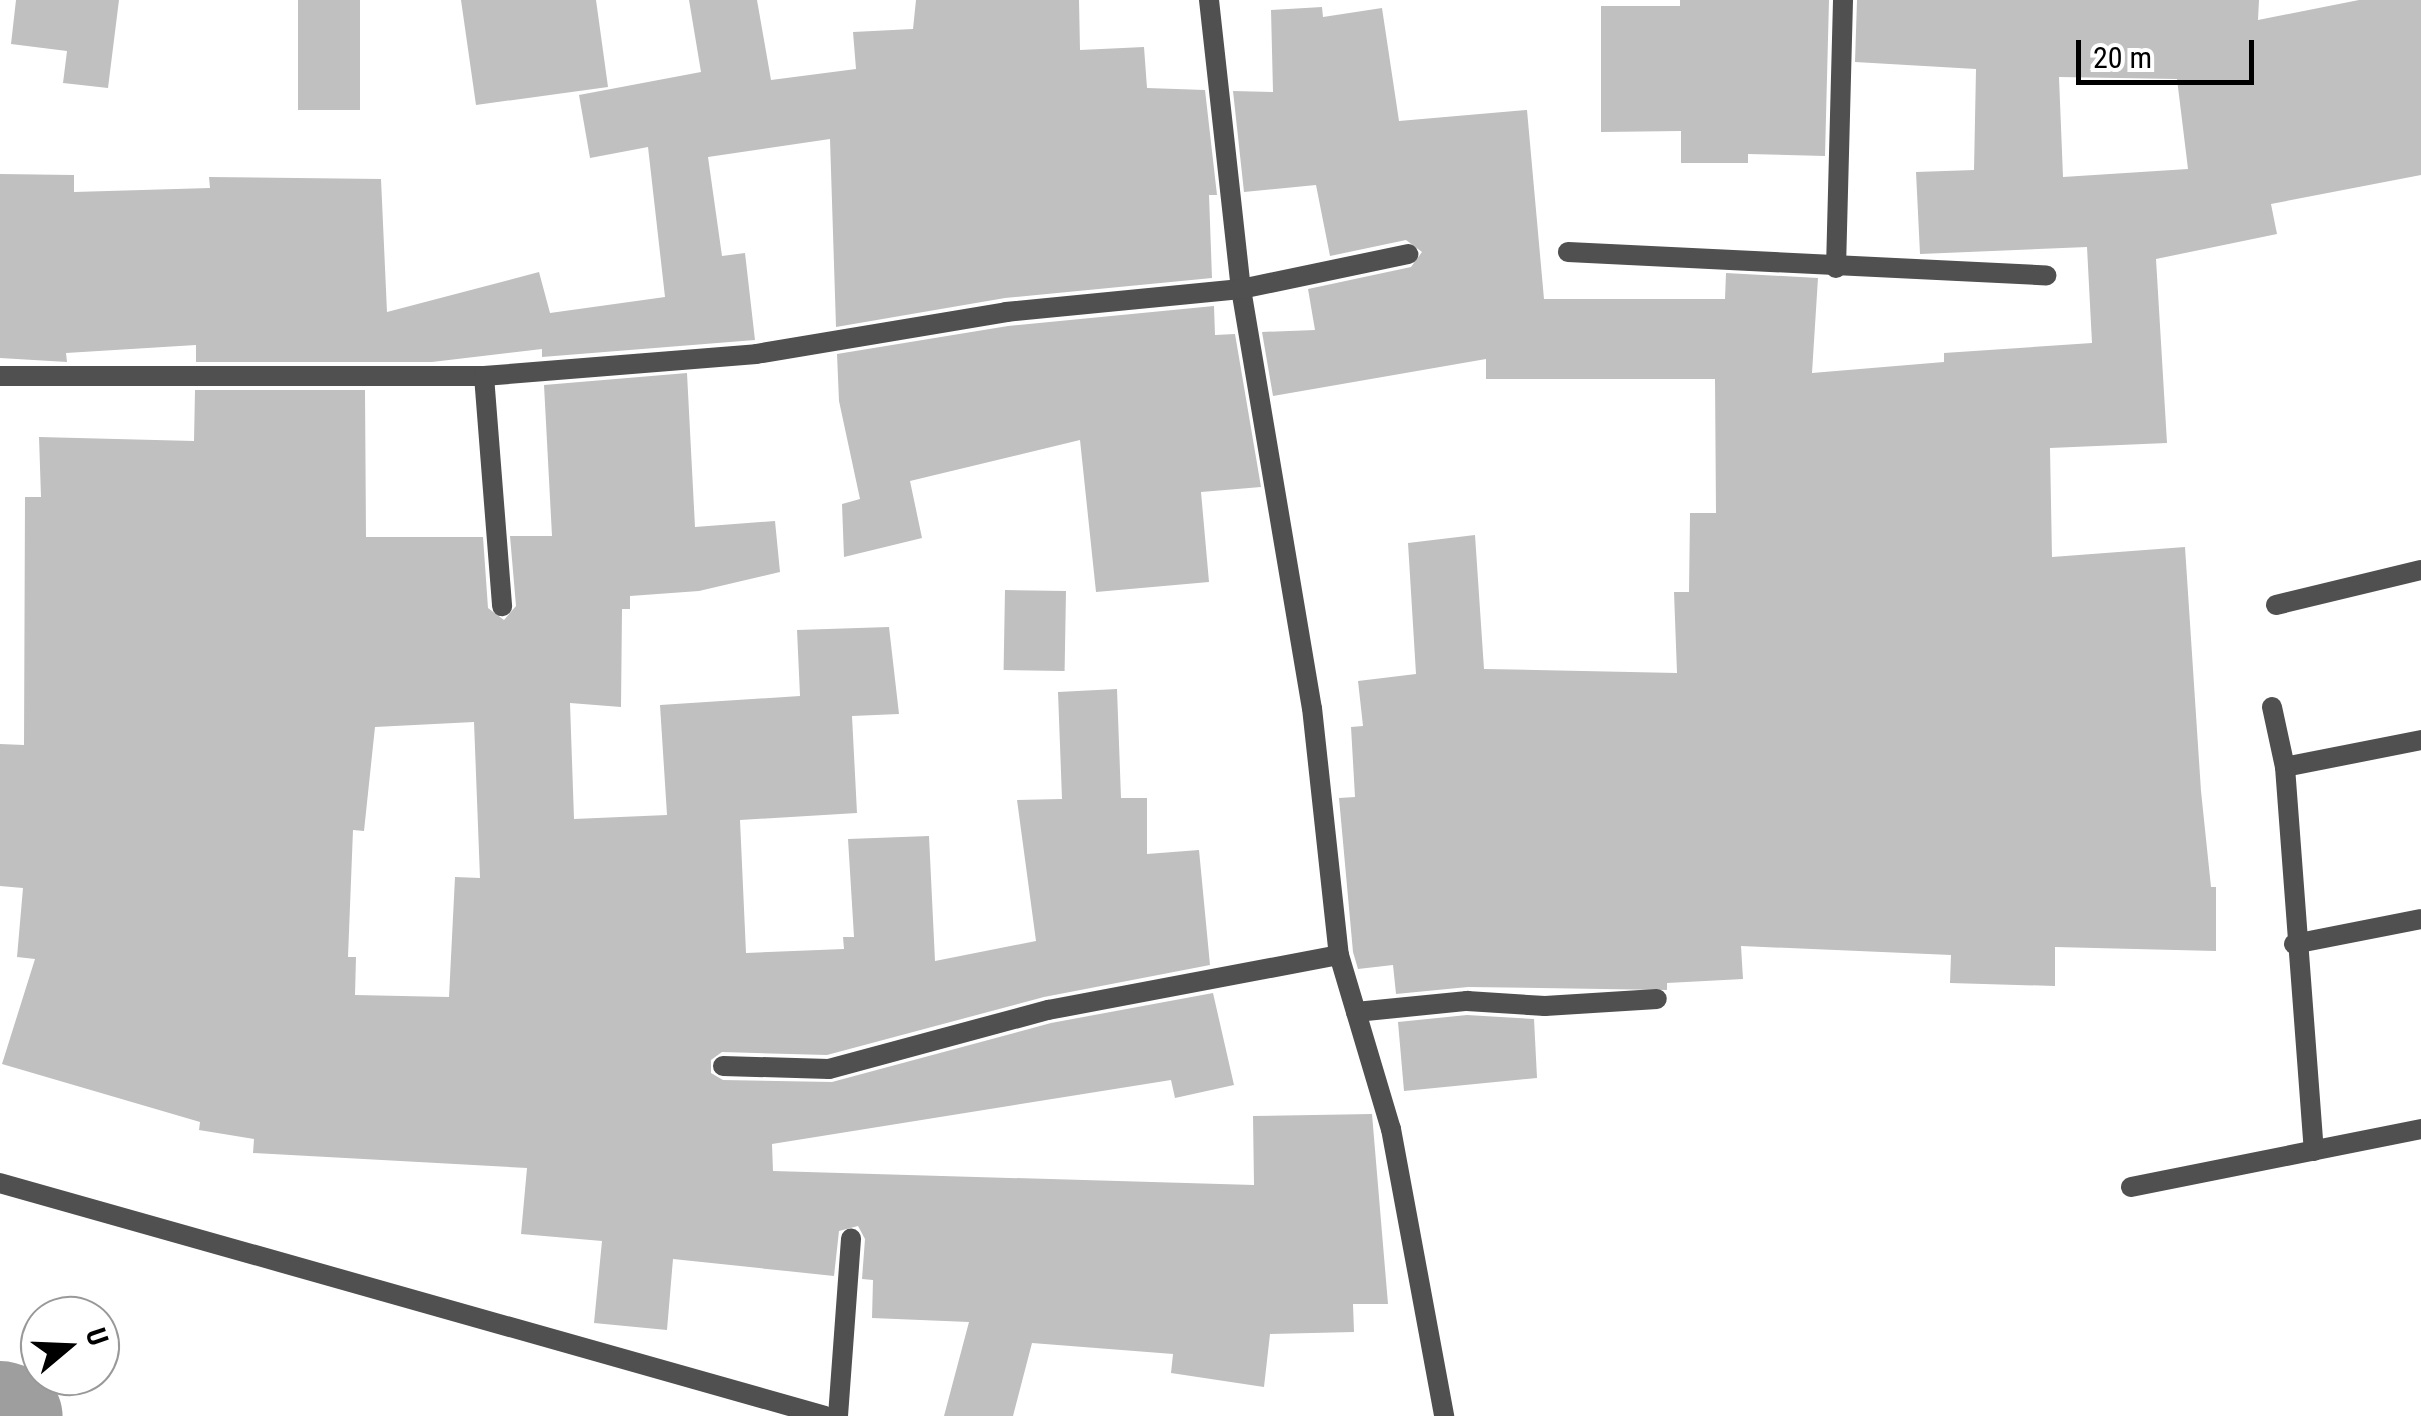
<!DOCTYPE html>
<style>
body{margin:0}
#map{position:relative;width:2421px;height:1416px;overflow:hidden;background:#fff;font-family:"Roboto Condensed",sans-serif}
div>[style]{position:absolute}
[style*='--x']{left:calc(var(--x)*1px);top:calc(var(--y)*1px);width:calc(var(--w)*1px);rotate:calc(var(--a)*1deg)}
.river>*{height:105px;margin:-52.5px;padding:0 52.5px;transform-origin:52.5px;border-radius:52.5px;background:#9e9e9e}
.building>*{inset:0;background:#c0c0c0;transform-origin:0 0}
.service>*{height:20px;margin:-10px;padding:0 10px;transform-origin:10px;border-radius:10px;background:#505050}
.minor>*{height:20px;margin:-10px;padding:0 10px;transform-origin:10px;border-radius:10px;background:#505050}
span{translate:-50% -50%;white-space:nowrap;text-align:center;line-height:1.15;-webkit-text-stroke:9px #fff;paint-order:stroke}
.north{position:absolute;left:20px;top:1296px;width:100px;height:100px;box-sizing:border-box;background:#fff;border:2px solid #999;border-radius:50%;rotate:71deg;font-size:28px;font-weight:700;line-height:40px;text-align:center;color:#000}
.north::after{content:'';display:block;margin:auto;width:35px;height:45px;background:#000;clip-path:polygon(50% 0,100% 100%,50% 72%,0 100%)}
.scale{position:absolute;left:2076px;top:40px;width:178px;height:45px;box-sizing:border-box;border:5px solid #000;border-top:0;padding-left:12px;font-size:30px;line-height:35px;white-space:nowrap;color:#000;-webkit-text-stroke:8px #fff;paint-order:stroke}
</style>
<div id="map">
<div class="river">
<div style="--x:0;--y:1413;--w:10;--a:17"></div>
</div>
<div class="building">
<div style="clip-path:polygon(16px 0,119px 0,108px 88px,63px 83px,67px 51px,11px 44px)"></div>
<div style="left:298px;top:0;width:62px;height:110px"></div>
<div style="clip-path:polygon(461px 0,596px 0,608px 87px,476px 105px)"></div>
<div style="clip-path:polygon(689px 0,757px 0,771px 80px,856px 69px,853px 32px,913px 29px,916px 0,1079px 0,1080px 50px,1144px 47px,1147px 88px,1205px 90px,1217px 195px,1209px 195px,1212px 278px,1005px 298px,836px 327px,830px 139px,708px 157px,722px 256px,745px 253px,755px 340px,542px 357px,542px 349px,432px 362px,196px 362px,196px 345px,66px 353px,67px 362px,0 358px,0 174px,74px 175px,74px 192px,210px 188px,209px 177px,381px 179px,387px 312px,539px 272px,550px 313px,665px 297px,648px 147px,590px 158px,579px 95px,701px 72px)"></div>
<div style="clip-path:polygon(1680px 0,1829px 0,1825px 156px,1748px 154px,1748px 163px,1681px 163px,1681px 131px,1601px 132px,1601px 6px,1680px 6px)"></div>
<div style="clip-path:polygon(evenodd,1857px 0,2259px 0,2258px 20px,2359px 0,2421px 0,2421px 175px,2271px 204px,2277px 234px,2156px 259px,2167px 443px,2050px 448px,2052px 557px,2185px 547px,2201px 791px,2211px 887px,2216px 887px,2216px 951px,2055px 947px,2055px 986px,1950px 983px,1951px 955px,1741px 946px,1743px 979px,1667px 983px,1667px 990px,1468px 987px,1396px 994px,1393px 965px,1358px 969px,1353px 952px,1339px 798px,1355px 797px,1351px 727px,1363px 726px,1358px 681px,1416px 674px,1408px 543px,1475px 535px,1484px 669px,1677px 673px,1674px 592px,1689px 592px,1690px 513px,1716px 513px,1715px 379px,1486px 379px,1486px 359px,1273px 396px,1262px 332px,1315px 330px,1308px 289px,1411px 267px,1422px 252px,1406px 240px,1330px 256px,1316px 185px,1244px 192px,1233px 91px,1273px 92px,1271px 10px,1322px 7px,1323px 17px,1382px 8px,1399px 121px,1527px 110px,1544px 299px,1725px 299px,1726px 273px,1818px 278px,1812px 373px,1944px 362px,1944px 353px,2092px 343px,2087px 247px,1920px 254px,1916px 172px,1974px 170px,1976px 69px,1855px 62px,1857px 0,2059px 77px,2177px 79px,2188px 169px,2063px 177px,2059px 77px)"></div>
<div style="clip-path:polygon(1214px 306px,1215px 335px,1235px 334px,1261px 487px,1201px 492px,1209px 582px,1096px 592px,1080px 440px,910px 481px,922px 538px,844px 557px,842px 504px,860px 499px,839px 401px,837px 354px,1008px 326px)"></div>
<div style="clip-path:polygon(evenodd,687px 373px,695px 527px,775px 521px,780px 572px,699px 591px,630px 596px,630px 609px,622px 609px,621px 707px,570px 703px,574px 819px,667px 815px,660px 705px,800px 696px,797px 630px,889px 627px,899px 714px,852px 716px,857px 813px,740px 820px,746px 953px,844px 949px,843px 937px,854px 937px,848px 839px,929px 836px,935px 961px,1036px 941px,1017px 800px,1062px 799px,1058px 692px,1117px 689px,1121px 798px,1147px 798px,1147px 854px,1199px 850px,1210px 965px,1044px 997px,827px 1055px,722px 1052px,711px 1060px,711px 1073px,723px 1080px,832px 1082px,1051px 1023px,1213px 993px,1234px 1085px,1175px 1098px,1171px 1080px,772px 1144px,773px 1171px,1254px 1185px,1253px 1116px,1372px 1114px,1388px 1304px,1353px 1304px,1354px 1332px,1270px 1334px,1264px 1387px,1171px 1373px,1173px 1354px,1032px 1343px,1013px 1416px,944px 1416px,969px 1322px,872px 1318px,873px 1280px,862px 1279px,865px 1239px,858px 1226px,839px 1231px,834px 1276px,673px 1259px,667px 1330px,594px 1323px,602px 1241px,521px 1234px,527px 1168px,253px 1153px,254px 1139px,199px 1130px,200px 1122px,2px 1064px,35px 959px,17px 957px,23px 888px,0 886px,0 744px,24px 745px,25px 497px,41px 497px,39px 437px,194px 441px,195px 390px,365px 390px,366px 537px,483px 537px,488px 608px,504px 620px,516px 606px,510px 536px,552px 536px,544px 385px,687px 373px,474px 722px,480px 878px,455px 877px,449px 997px,355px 995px,356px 957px,348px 957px,353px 830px,364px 831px,375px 727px,474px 722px)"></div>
<div style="left:1005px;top:590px;width:61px;height:80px;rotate:1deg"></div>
<div style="clip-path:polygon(1467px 1015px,1534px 1019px,1537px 1078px,1404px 1091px,1398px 1022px)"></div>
</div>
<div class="service">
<div style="--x:2276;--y:605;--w:149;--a:-13.6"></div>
<div style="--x:2272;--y:707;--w:61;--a:77.8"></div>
<div style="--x:2285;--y:767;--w:385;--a:85.7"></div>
<div style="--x:2285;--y:767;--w:139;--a:-11.2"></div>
<div style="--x:2294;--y:944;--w:129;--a:-11.1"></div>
<div style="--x:2131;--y:1187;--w:296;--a:-11.3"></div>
</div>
<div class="minor">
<div style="--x:1209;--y:0;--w:291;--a:83.7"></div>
<div style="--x:1241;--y:289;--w:425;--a:80.4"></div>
<div style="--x:1312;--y:708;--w:248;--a:83.8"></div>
<div style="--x:1339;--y:955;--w:182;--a:73.4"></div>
<div style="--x:1391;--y:1129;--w:292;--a:79.5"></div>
<div style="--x:1568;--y:252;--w:479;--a:2.8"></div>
<div style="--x:1836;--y:268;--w:268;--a:-88.5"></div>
<div style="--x:0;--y:376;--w:484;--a:0"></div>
<div style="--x:484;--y:376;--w:273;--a:-4.6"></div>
<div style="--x:756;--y:354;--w:254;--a:-9.5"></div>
<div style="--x:1006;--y:312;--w:236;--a:-5.6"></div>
<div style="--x:1241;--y:289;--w:171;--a:-11.8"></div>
<div style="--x:484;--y:376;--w:231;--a:85.5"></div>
<div style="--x:1356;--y:1012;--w:112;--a:-5.7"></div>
<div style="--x:1467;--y:1001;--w:78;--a:3.7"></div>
<div style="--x:1545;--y:1006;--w:112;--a:-3.6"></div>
<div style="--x:723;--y:1066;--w:106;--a:1.6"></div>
<div style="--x:829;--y:1069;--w:227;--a:-15.1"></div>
<div style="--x:1048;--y:1010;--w:296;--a:-10.7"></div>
<div style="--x:0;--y:1183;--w:857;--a:15.77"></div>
<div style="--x:838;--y:1416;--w:178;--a:-85.8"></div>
</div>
<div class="north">U</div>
<div class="scale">20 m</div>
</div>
